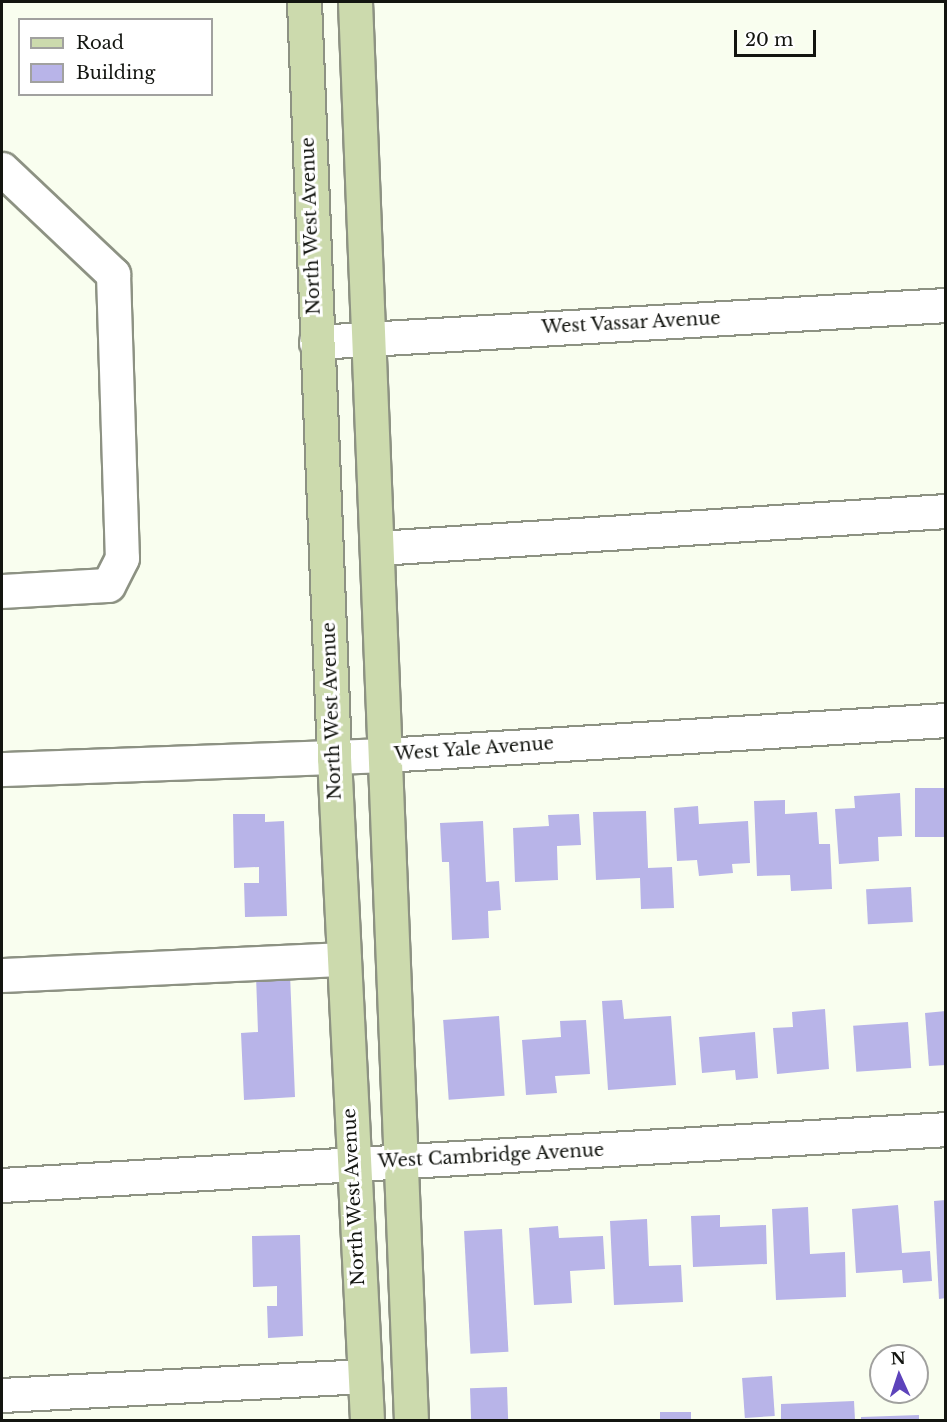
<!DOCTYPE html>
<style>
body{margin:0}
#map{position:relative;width:947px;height:1422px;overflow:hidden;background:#f9feef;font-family:"Libre Baskerville",serif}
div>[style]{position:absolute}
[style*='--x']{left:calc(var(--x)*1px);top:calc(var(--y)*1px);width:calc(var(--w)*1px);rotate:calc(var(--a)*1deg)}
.building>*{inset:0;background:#b8b4e8;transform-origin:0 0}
.roads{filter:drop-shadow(2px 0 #8d9283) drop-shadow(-2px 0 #8d9283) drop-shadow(0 2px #8d9283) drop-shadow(0 -2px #8d9283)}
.minor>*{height:33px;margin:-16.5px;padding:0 16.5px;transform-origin:16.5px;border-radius:16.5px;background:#fff}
.major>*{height:33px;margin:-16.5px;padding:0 16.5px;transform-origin:16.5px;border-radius:16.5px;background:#ccdaad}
span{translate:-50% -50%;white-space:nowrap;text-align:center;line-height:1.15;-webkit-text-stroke:6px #fff;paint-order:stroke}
.street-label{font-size:18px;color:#131510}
.frame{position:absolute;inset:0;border:3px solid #131510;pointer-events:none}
.legend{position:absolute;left:18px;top:18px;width:195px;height:78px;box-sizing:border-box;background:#fff;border:2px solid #a1a19f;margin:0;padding:8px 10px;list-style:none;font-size:18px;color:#131510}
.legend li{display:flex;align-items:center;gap:12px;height:30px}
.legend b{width:30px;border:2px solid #a1a19f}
.north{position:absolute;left:869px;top:1344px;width:60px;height:60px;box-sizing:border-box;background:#fff;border:2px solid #a1a19f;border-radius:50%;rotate:357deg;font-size:16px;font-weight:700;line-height:24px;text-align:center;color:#131510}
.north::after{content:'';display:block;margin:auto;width:21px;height:27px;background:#5d43bb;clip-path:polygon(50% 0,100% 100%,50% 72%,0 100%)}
.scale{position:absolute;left:734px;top:30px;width:82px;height:27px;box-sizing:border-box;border:3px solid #131510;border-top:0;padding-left:8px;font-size:18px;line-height:21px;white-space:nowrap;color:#131510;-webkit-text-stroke:4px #fff;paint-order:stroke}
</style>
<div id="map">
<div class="building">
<div style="left:946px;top:788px;width:49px;height:31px;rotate:90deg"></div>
<div style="clip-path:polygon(900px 793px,902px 836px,878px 837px,879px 861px,839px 864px,835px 809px,855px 808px,854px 796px)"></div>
<div style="clip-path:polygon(785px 800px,785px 814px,817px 812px,819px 844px,830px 844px,832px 889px,791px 891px,790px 875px,757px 876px,754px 801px)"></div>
<div style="clip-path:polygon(698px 806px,699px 824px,748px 821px,750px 863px,732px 864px,733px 873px,699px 876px,697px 860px,677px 861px,674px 808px)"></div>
<div style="clip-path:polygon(646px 811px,648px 868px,672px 867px,674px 908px,641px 909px,640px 878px,596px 880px,593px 812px)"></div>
<div style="clip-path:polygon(233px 814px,265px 814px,265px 822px,284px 821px,287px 916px,245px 917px,244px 883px,259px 883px,259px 867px,234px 868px)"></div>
<div style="clip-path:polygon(579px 814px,581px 845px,557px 846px,558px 880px,515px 882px,513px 828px,549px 826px,548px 815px)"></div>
<div style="clip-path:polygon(483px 821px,486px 882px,499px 881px,501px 910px,488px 911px,489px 938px,452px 940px,449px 862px,442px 862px,440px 823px)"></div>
<div style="left:911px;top:887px;width:35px;height:45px;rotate:87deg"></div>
<div style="clip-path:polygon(290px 974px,295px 1097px,244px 1100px,241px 1033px,258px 1032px,256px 976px)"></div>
<div style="clip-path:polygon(622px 1000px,624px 1019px,671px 1016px,676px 1085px,608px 1090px,602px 1001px)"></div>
<div style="clip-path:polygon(825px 1009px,829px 1069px,777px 1074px,773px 1028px,793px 1027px,792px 1012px)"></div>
<div style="clip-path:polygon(946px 1011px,946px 1065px,929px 1066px,925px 1013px)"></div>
<div style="left:499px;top:1016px;width:80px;height:56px;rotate:86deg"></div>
<div style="clip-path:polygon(586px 1020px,590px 1074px,555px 1076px,557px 1093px,526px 1095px,522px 1040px,561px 1037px,560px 1021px)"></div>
<div style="left:908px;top:1022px;width:46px;height:55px;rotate:86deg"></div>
<div style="clip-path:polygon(755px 1032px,758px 1078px,736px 1080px,735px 1070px,702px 1073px,699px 1037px)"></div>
<div style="clip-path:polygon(946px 1200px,946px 1298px,939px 1299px,934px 1201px)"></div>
<div style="clip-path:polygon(898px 1205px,902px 1253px,930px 1251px,932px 1281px,903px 1283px,902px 1270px,856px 1273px,852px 1209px)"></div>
<div style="clip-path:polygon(808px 1207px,810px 1254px,845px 1252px,846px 1297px,776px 1300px,772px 1209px)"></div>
<div style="clip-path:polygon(720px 1215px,720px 1227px,766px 1225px,767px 1264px,693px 1267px,691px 1216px)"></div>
<div style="clip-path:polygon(647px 1219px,649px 1266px,681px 1265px,683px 1302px,614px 1305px,610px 1221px)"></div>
<div style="clip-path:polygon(558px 1226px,559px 1238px,603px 1236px,605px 1269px,570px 1271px,572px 1303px,534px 1305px,529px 1228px)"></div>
<div style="left:502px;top:1229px;width:123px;height:38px;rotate:87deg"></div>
<div style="clip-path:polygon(300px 1235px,303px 1336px,268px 1338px,267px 1306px,277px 1306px,277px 1286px,253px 1287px,252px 1236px)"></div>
<div style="left:772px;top:1376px;width:40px;height:30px;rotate:86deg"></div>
<div style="left:507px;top:1387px;width:33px;height:37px;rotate:88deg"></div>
<div style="clip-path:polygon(854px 1401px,855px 1420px,781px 1420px,781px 1404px)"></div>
<div style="left:691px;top:1412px;width:8px;height:31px;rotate:90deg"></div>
<div style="clip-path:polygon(919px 1415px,919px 1420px,861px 1420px,861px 1417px)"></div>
</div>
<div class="roads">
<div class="minor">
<div style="--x:2;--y:169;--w:153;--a:43.4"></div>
<div style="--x:113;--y:274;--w:284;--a:88.2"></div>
<div style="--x:122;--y:558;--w:30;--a:117"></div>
<div style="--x:108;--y:585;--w:106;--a:176.8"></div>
<div style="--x:316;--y:342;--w:631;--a:-3.36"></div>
<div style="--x:378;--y:548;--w:569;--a:-3.73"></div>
<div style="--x:2;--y:769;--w:382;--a:-2.1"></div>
<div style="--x:384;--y:755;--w:563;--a:-3.56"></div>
<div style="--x:2;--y:975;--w:342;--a:-2.7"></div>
<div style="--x:2;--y:1185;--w:946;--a:-3.39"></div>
<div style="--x:2;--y:1395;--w:361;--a:-3"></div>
</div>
<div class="major">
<div style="--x:304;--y:2;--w:756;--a:87.72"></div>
<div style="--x:334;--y:757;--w:664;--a:87.15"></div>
<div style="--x:355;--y:2;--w:1419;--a:87.74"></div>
</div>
</div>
<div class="street-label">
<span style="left:311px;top:226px;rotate:-92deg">North West Avenue</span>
<span style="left:631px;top:323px;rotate:-3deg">West Vassar Avenue</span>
<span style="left:332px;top:711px;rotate:-92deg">North West Avenue</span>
<span style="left:474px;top:749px;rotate:-4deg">West Yale Avenue</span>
<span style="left:491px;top:1156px;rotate:-3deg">West Cambridge Avenue</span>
<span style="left:354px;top:1197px;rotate:-93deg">North West Avenue</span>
</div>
<div class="frame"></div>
<ul class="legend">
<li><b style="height:8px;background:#ccdaad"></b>Road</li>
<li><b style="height:16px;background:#b8b4e8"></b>Building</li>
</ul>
<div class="north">N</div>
<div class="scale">20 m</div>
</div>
